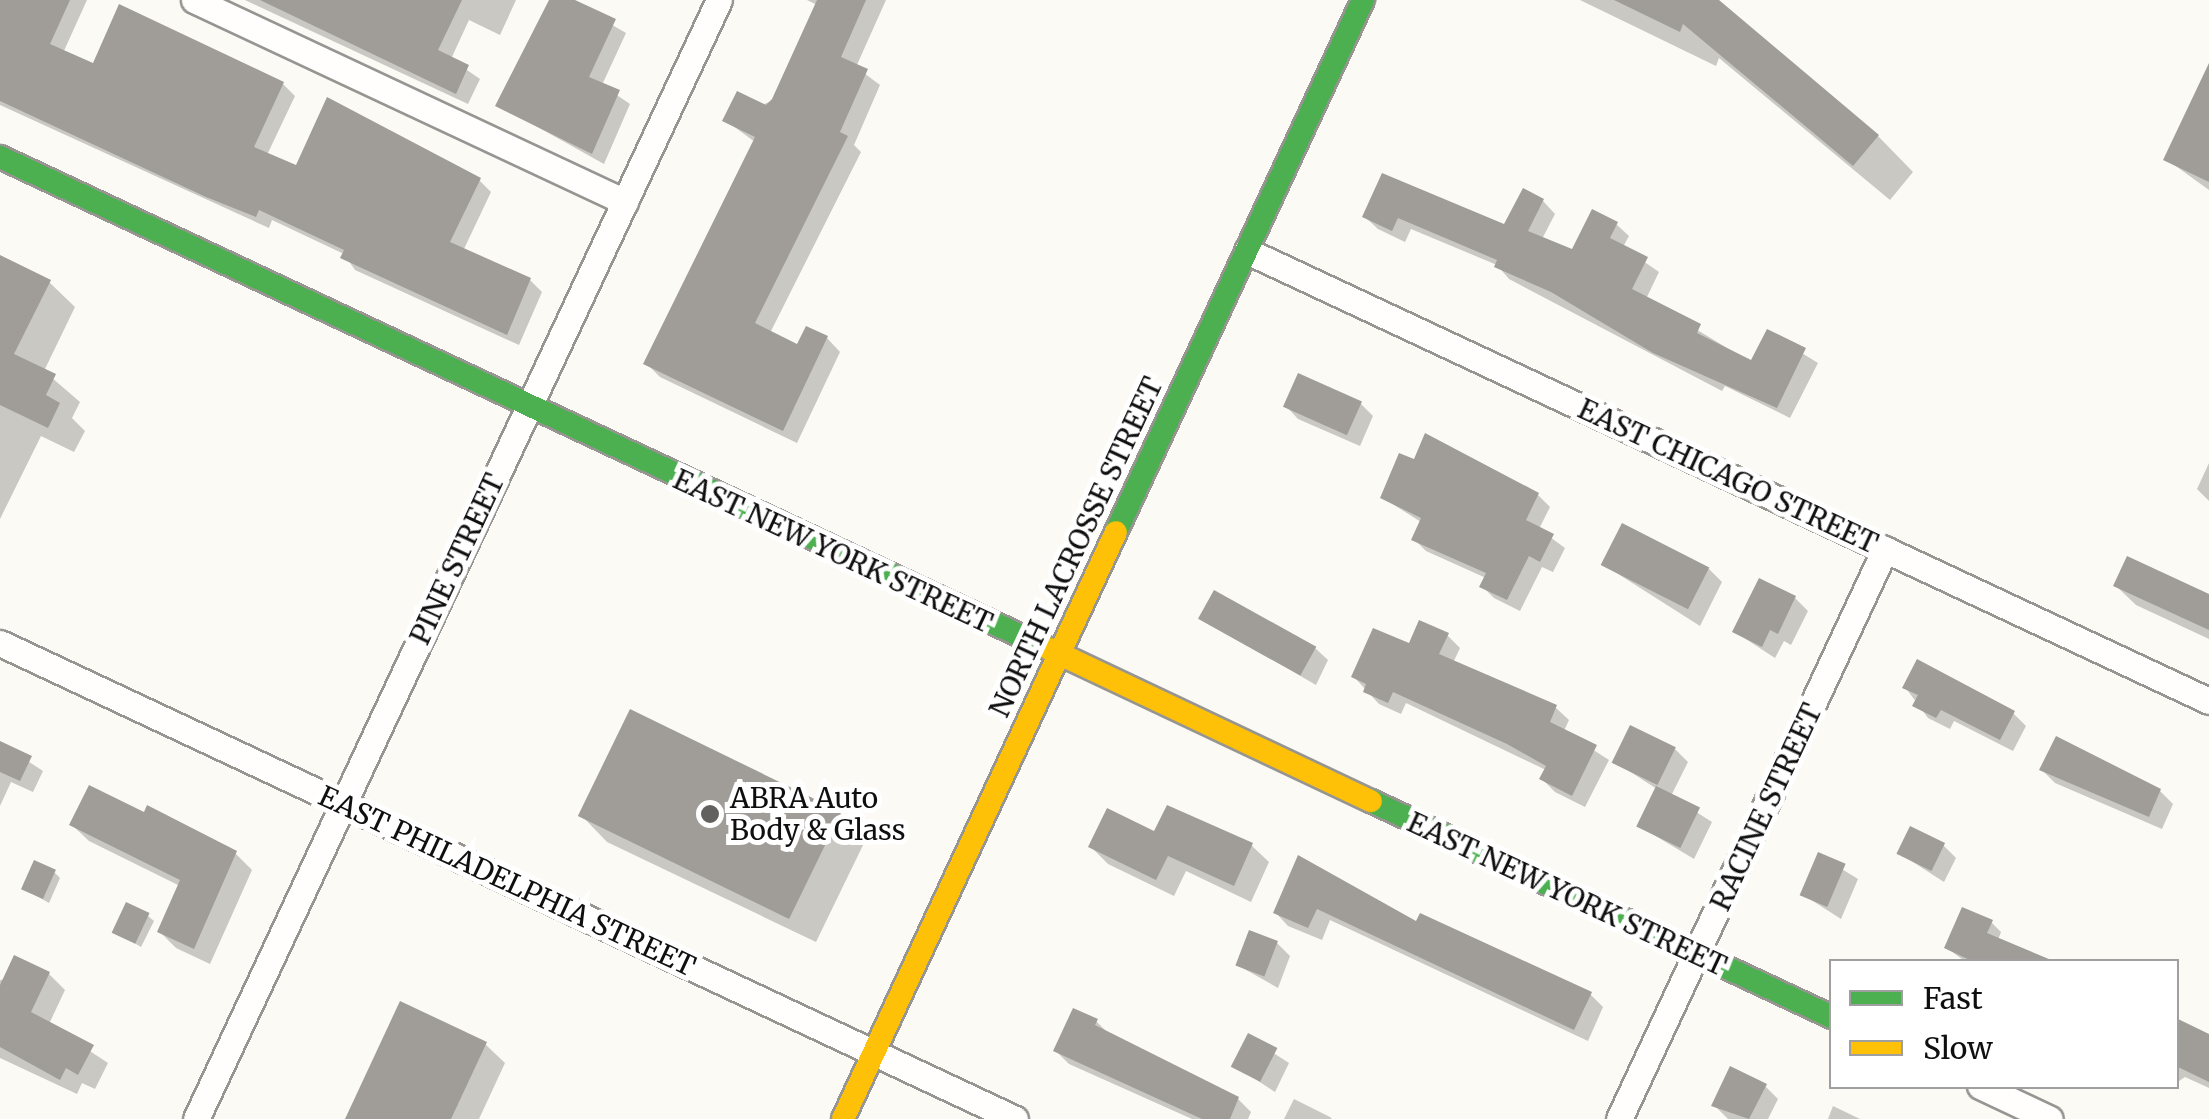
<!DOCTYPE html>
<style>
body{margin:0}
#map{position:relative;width:2209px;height:1119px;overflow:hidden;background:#fcfaf4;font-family:Merriweather,serif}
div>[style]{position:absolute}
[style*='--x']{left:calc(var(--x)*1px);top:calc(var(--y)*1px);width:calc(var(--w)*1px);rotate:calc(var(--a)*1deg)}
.shadow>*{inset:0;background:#0003}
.building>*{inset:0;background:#a09d99;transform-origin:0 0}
.roads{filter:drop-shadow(2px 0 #969592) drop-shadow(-2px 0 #969592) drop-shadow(0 2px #969592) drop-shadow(0 -2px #969592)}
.street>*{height:25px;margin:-12.5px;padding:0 12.5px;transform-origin:12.5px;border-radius:12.5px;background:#fffefd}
.fast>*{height:22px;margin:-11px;padding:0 11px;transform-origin:11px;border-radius:11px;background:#4caf50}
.slow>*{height:22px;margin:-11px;padding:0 11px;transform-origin:11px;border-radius:11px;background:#ffc107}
.dots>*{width:28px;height:28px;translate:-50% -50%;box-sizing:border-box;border:5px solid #fff;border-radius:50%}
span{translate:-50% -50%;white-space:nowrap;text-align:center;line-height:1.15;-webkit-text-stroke:10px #fff;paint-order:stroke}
.street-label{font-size:28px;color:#0f0f0f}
.poi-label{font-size:28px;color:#0f0f0f}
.left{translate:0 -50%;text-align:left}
.legend{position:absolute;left:1829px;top:959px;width:350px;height:130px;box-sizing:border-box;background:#fff;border:2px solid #9f9f9f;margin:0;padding:12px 18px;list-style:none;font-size:30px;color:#0f0f0f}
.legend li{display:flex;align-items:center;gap:20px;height:50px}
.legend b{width:50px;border:2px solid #9f9f9f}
</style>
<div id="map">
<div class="shadow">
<div style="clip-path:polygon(0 0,87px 0,63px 53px,95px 67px,283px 84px,295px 96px,267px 155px,297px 168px,479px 180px,491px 192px,463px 251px,530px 280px,542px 292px,519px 345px,355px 270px,344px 254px,272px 220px,269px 228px,0 105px)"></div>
<div style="clip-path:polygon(245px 0,516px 0,500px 35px,469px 20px,451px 59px,480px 79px,468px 104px)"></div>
<div style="clip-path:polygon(552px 0,569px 0,626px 33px,602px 85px,630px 104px,604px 164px,498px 105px)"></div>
<div style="clip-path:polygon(807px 0,886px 0,856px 67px,880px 85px,854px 145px,861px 152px,770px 333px,798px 348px,827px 338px,840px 352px,797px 443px,660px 377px,646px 363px,755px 142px,725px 120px,774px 100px,817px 5px)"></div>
<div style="clip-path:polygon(1580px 0,1702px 0,1878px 136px,1913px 172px,1890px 200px,1719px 58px,1716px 66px)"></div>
<div style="clip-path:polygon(2209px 69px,2209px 190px,2166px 159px)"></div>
<div style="clip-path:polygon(1383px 176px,1505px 227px,1543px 201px,1555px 214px,1542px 239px,1574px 252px,1616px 224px,1629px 236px,1623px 247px,1659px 272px,1646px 299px,1752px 363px,1768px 332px,1818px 363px,1790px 418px,1725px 386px,1722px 391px,1509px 279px,1497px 265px,1411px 229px,1405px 242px,1378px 229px,1365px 217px)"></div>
<div style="clip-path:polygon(0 271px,49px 282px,75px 307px,44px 371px,80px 402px,72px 418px,85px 431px,74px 452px,41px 436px,0 519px)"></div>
<div style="clip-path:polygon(1360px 403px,1373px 416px,1360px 446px,1298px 419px,1286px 406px)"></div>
<div style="clip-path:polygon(2209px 463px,2209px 501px,2197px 489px)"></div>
<div style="clip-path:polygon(1538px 495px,1550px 507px,1539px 529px,1565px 548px,1553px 572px,1542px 567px,1520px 611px,1494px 598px,1482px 586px,1486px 578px,1426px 551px,1414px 539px,1421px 522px,1383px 498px)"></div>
<div style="clip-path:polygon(1604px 565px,1709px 569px,1722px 582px,1700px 626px)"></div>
<div style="clip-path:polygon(2116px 586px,2209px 596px,2209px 639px,2136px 605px)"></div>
<div style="clip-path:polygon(1795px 598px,1808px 611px,1791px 645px,1784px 641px,1775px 658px,1735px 632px)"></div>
<div style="clip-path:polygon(1203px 619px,1315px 648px,1328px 660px,1316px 685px)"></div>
<div style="clip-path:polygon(1447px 635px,1460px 648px,1453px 663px,1556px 708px,1569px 720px,1564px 731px,1609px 760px,1585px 807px,1555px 792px,1542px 779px,1546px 770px,1406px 703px,1401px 714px,1379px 704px,1354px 677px)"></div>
<div style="clip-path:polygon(1905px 687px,2013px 713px,2026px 726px,2013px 751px,1954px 721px,1950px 729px,1928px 718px)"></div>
<div style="clip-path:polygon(0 743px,43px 771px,33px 792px,11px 782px,0 806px)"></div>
<div style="clip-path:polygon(1675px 749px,1688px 762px,1671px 796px,1712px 822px,1694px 859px,1639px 826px,1657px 789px,1615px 762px)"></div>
<div style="clip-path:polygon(2042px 770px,2160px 791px,2173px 804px,2162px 829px,2055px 783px)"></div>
<div style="clip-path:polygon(840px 813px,866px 839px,816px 942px,607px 842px,582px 816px)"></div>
<div style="clip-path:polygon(72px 825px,235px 853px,252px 870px,210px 964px,176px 948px,160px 932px,180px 886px,89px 841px)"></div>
<div style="clip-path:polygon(1155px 834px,1251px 845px,1269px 862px,1251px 902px,1186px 871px,1174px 896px,1108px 864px,1091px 847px)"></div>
<div style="clip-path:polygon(1943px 845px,1956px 858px,1944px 882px,1899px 853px)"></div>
<div style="clip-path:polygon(1819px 855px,1858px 879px,1841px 919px,1802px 894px)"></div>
<div style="clip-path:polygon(1299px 859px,1417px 925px,1590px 994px,1603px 1007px,1588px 1041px,1330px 920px,1322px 940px,1288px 926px,1276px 913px)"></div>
<div style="clip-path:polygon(54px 872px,60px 878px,49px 903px,23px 888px)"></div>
<div style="clip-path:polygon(148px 916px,154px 921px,141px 947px,114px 931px)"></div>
<div style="clip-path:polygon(1991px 922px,2001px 932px,1998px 940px,2041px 962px,1966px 962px,1947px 948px)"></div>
<div style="clip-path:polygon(1277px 943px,1290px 956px,1278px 988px,1239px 966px)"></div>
<div style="clip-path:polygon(49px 974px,65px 990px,49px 1024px,108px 1063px,95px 1089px,82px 1083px,77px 1094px,0 1058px,0 980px)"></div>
<div style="clip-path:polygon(1096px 1021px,1109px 1034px,1238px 1099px,1251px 1112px,1248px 1119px,1192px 1119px,1069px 1064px,1056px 1051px)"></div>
<div style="clip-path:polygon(2176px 1021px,2209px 1048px,2209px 1088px,2185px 1077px,2176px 1083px)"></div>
<div style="clip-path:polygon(1249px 1037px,1289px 1063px,1275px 1092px,1235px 1066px)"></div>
<div style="clip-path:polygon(485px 1044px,505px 1063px,479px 1119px,347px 1119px)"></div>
<div style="clip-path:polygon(1765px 1086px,1778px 1099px,1768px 1119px,1728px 1119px,1714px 1105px)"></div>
<div style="clip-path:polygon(1294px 1099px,1330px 1117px,1332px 1119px,1284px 1119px)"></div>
<div style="clip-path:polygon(1833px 1106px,1860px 1119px,1828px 1119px)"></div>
</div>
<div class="building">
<div style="clip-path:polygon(0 0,70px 0,50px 44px,93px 63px,119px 4px,284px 82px,254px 147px,296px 165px,327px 97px,481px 178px,450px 242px,531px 278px,507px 335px,340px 258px,344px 250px,259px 210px,256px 217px,206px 197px,0 101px)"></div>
<div style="clip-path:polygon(260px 0,462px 0,438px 50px,469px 65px,456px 94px)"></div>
<div style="clip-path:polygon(549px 0,575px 0,616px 19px,589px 77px,620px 90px,592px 154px,495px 106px)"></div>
<div style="clip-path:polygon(817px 0,866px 0,841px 57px,868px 69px,840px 132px,848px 136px,755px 323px,797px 344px,806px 326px,828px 336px,783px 431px,643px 364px,755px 137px,722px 121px,737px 91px,766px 105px,772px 99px)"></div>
<div style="clip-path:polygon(1614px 0,1719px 0,1879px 135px,1853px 166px,1683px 24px,1680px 32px)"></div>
<div style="clip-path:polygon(2209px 63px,2209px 182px,2163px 160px)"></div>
<div style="clip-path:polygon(1382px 173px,1504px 224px,1523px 188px,1544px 199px,1528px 231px,1572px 249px,1592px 209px,1618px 222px,1610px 238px,1648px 257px,1632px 289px,1701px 324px,1697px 333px,1751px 360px,1767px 329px,1806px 348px,1777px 408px,1653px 353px,1551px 292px,1494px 267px,1497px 260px,1398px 218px,1392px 231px,1362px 217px)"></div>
<div style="clip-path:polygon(0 255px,51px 280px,14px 354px,56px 374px,46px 395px,60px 403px,48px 428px,0 405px)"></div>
<div style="left:1298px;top:373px;width:70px;height:37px;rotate:24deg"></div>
<div style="clip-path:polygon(1425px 433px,1539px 493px,1526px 520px,1554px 534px,1540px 562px,1529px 556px,1507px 600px,1479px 587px,1486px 573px,1411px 540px,1421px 518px,1380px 498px,1399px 453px,1414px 459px)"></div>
<div style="left:1622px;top:523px;width:98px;height:47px;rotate:27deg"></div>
<div style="clip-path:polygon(2127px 556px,2209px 594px,2209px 630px,2113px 586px)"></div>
<div style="clip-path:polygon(1759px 578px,1796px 596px,1778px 634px,1770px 630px,1762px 647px,1732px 632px)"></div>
<div style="left:1214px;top:590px;width:117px;height:33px;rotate:29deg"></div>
<div style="clip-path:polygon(1419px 620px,1449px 633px,1439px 654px,1557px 705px,1550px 722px,1597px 745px,1572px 796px,1539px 779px,1546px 766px,1507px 744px,1393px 692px,1388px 703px,1363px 692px,1366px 684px,1351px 677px,1373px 628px,1409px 643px)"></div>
<div style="clip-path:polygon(1917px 659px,2015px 711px,2000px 740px,1941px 710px,1936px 718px,1912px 706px,1918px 695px,1902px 688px)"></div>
<div style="left:630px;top:709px;width:235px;height:119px;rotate:26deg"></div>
<div style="left:1630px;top:725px;width:51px;height:42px;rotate:26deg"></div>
<div style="clip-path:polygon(2056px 736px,2161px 789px,2149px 817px,2039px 770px)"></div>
<div style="clip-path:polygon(0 741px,32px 756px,20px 781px,0 772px)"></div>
<div style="clip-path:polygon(89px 785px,144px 812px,147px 805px,237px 851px,194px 949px,157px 932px,180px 880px,69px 825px)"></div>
<div style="left:1656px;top:786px;width:49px;height:45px;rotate:26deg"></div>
<div style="clip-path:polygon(1167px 805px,1253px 843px,1234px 886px,1168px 856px,1156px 880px,1088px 847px,1107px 808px,1154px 831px)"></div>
<div style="left:1910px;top:826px;width:39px;height:31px;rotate:26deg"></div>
<div style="left:1818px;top:852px;width:30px;height:47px;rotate:23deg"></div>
<div style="clip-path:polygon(1298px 855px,1416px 921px,1420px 913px,1592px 992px,1574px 1030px,1317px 909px,1308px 928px,1273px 913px)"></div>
<div style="left:34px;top:860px;width:24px;height:32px;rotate:24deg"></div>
<div style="left:126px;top:902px;width:26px;height:34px;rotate:25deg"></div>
<div style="clip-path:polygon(1962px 907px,1993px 920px,1987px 933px,2056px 962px,1974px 962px,1944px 948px)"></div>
<div style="left:1249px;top:930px;width:31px;height:38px;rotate:21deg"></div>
<div style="clip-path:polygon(14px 955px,50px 972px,31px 1012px,94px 1045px,78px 1075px,66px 1068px,60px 1080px,0 1047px,0 985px)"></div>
<div style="clip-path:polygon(400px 1001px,487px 1042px,451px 1119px,345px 1119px)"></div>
<div style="clip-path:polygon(1073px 1008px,1098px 1019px,1095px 1025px,1239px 1097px,1230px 1119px,1202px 1119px,1053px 1051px)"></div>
<div style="clip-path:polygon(2176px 1018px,2209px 1034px,2209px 1082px,2176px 1066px)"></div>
<div style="left:1248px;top:1033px;width:33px;height:38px;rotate:27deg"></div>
<div style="clip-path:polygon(1730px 1066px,1767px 1084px,1749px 1119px,1711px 1106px)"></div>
</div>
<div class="roads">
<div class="street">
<div style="--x:194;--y:0;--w:476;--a:25.1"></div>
<div style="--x:1247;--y:251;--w:1062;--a:25.07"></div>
<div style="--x:0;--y:643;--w:1121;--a:25.12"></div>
<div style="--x:1980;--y:1086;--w:77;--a:25.2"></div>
<div style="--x:196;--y:1119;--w:1235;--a:-64.95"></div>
<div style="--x:1619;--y:1119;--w:629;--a:-64.98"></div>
</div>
<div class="fast">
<div style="--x:0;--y:157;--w:1159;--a:25.13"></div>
<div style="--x:1116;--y:532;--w:587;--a:-65.1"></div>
<div style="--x:1371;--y:801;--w:509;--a:25.11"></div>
</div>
<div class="slow">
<div style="--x:1049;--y:649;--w:356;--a:25.3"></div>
<div style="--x:843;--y:1119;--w:647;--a:-65.06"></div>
</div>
</div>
<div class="dots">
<div style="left:710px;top:814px;background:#62615f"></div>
</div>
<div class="street-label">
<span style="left:1728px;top:476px;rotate:25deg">EAST CHICAGO STREET</span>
<span style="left:1076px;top:547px;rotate:-65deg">NORTH LACROSSE STREET</span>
<span style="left:833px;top:551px;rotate:25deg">EAST NEW YORK STREET</span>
<span style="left:457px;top:559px;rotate:-65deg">PINE STREET</span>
<span style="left:1766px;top:807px;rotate:-65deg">RACINE STREET</span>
<span style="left:507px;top:881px;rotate:25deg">EAST PHILADELPHIA STREET</span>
<span style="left:1567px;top:894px;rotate:25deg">EAST NEW YORK STREET</span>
</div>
<div class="poi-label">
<span class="left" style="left:730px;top:814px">ABRA Auto<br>Body &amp; Glass</span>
</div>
<ul class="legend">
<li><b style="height:12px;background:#4caf50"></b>Fast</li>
<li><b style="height:12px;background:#ffc107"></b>Slow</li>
</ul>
</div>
